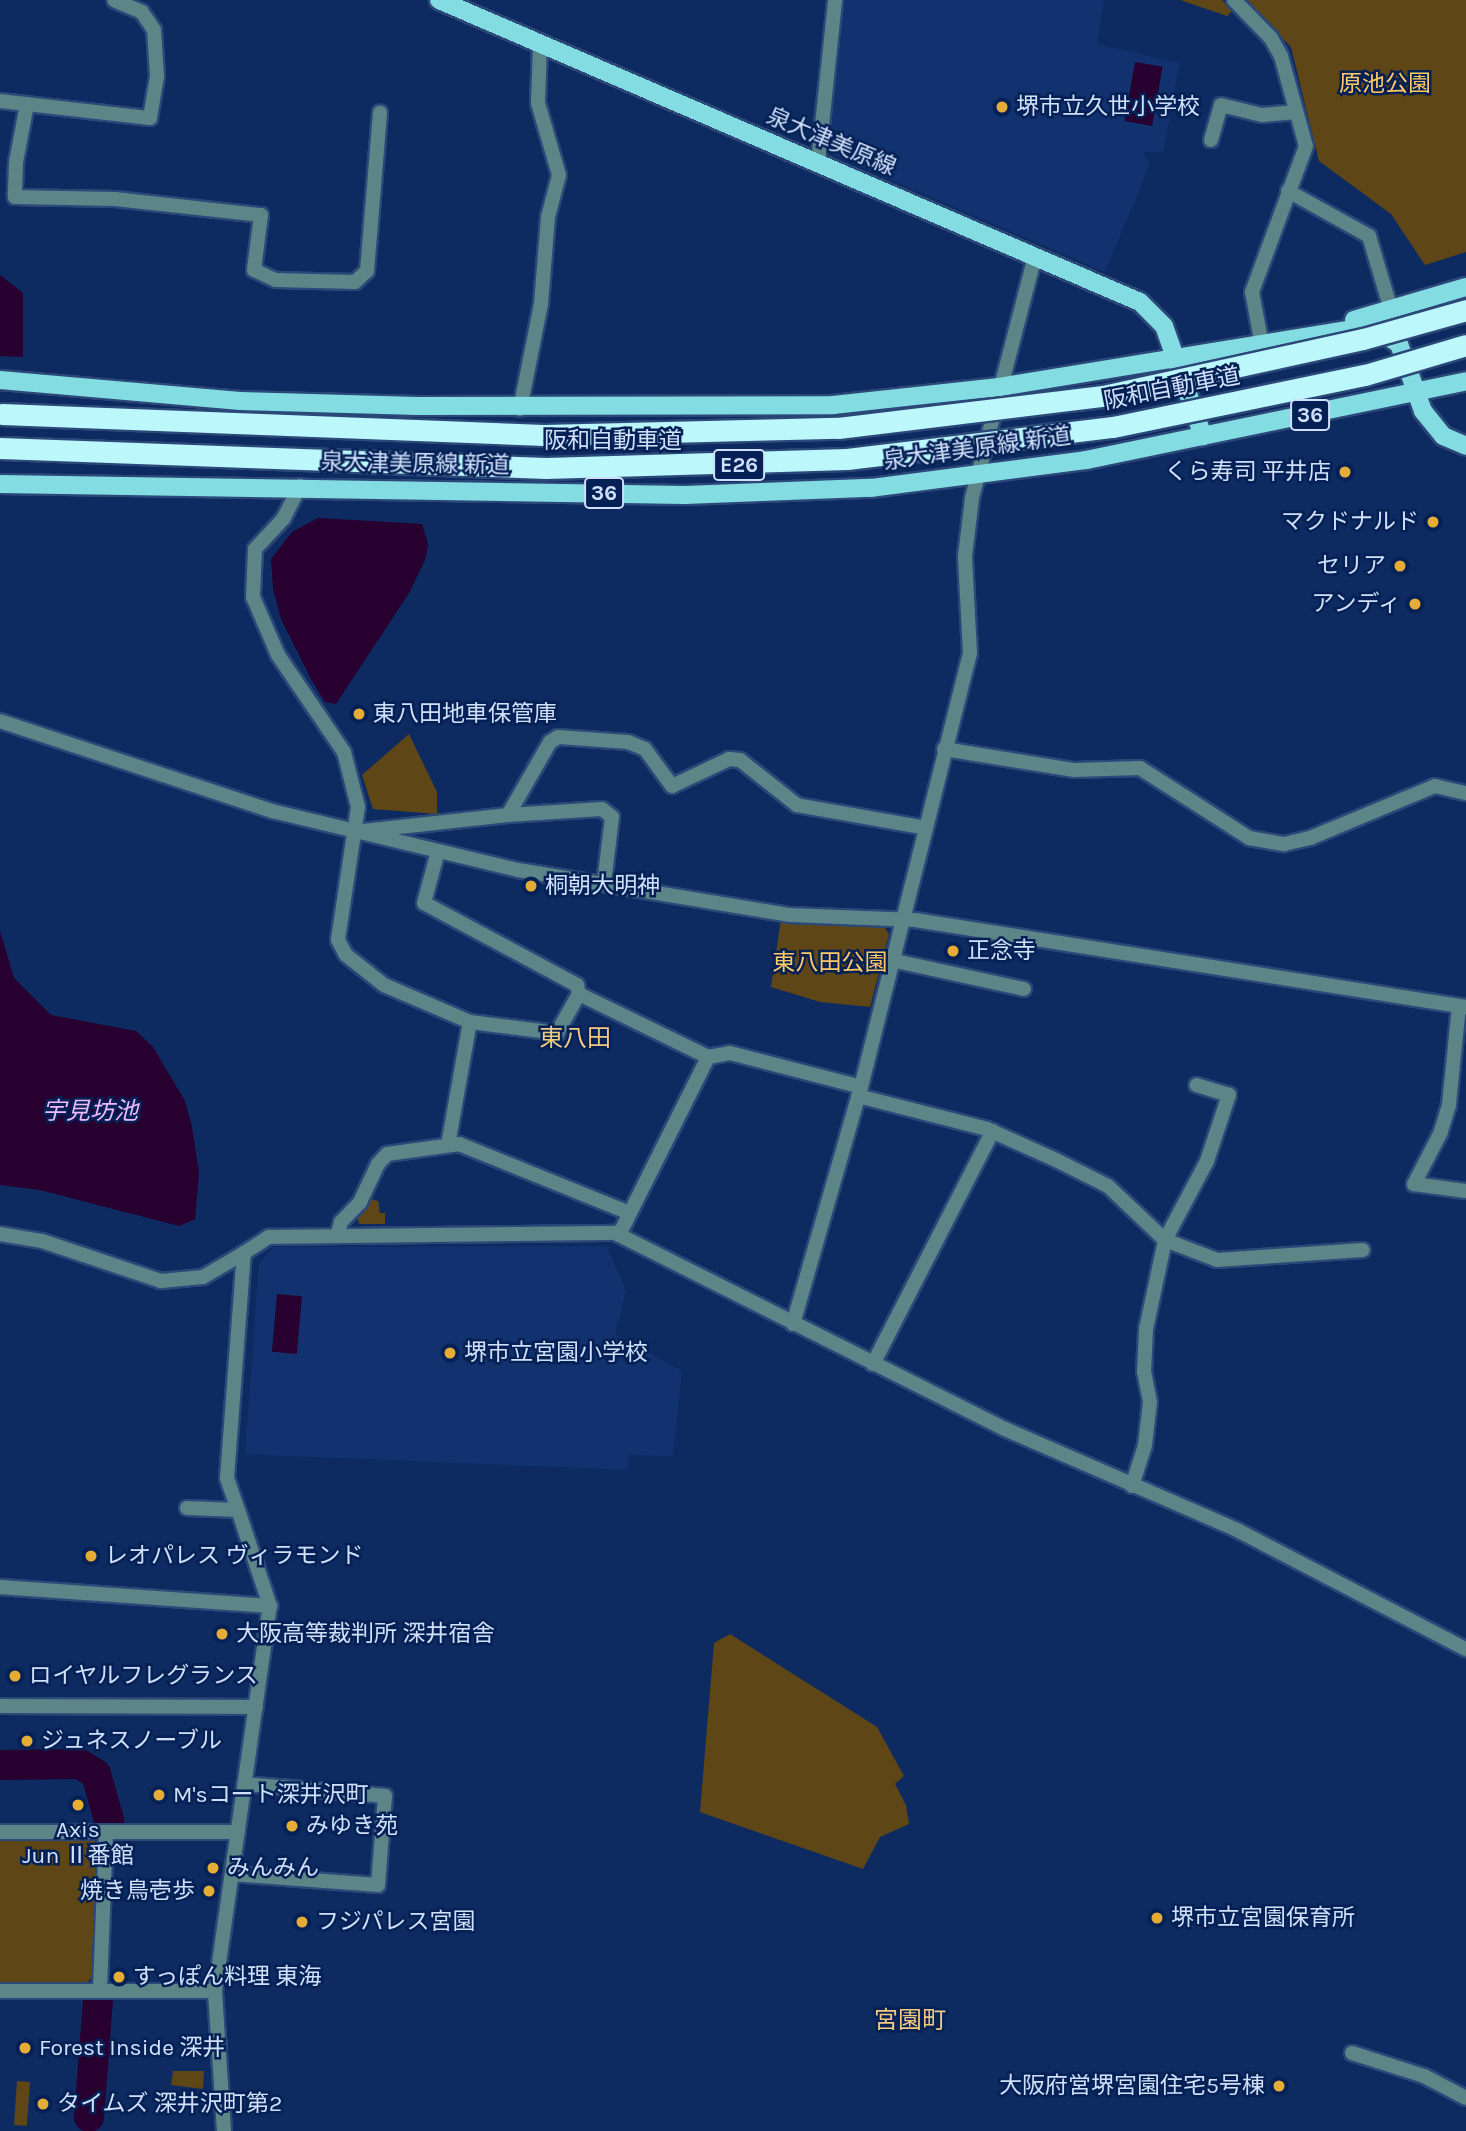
<!DOCTYPE html>
<meta charset="utf-8">
<style>
body{margin:0}
#map{position:relative;width:1466px;height:2131px;overflow:hidden;background:#0d2b60;font-family:Karla,"Noto Sans JP",sans-serif}
div>[style]{position:absolute}
[style*='--x']{left:calc(var(--x)*1px);top:calc(var(--y)*1px);width:calc(var(--w)*1px);rotate:calc(var(--a)*1deg)}
.built>*{inset:0;background:#11326e}
.green>*{inset:0;background:#5f4617;transform-origin:0 0}
.water>*{inset:0;background:#280030;transform-origin:0 0}
.river>*{height:30px;margin:-15px;padding:0 15px;transform-origin:15px;border-radius:15px;background:#280030}
.roads{filter:drop-shadow(2px 0 #2c4879) drop-shadow(-2px 0 #2c4879) drop-shadow(0 2px #2c4879) drop-shadow(0 -2px #2c4879)}
.minor>*{height:14px;margin:-7px;padding:0 7px;transform-origin:7px;border-radius:7px;background:#5c8588}
.tertiary>*{height:14px;margin:-7px;padding:0 7px;transform-origin:7px;border-radius:7px;background:#5c8588}
.primary>*{height:18px;margin:-9px;padding:0 9px;transform-origin:9px;border-radius:9px;background:#83dce2}
.bridges{filter:drop-shadow(2px 0 #2c4879) drop-shadow(-2px 0 #2c4879) drop-shadow(0 2px #2c4879) drop-shadow(0 -2px #2c4879)}
.motorway-bridge>*{height:21px;margin:-10.5px;padding:0 10.5px;transform-origin:10.5px;border-radius:10.5px;background:#bbf7fb}
.dots>*{width:19px;height:19px;translate:-50% -50%;box-sizing:border-box;border:4px solid #042055;border-radius:50%}
span{translate:-50% -50%;white-space:nowrap;text-align:center;line-height:1.15;-webkit-text-stroke:5px #042055;paint-order:stroke}
.shield-label span{padding:2px 5px;background:#042055;border:2px solid;border-radius:5px;-webkit-text-stroke-width:0}
.shield-label{font-size:21px;color:#d0e0fa;font-weight:700}
.park-label{font-size:23px;color:#ffc964}
.poi-label{font-size:23px;color:#d0e0fa}
.left{translate:0 -50%;text-align:left}
.right{translate:-100% -50%;text-align:right}
.street-label{font-size:23px;color:#d0e0fa}
.neighbourhood-label{font-size:24px;color:#f1c982}
.water-label{font-size:24px;color:#f0b9fa;font-style:italic}
</style>
<div id="map">
<div class="built">
<div style="clip-path:polygon(845px 0,1104px 0,1097px 44px,1180px 63px,1163px 152px,1143px 152px,1150px 164px,1105px 272px,826px 152px)"></div>
<div style="clip-path:polygon(607px 1246px,626px 1291px,615px 1334px,682px 1371px,673px 1456px,629px 1455px,628px 1470px,245px 1454px,259px 1263px,274px 1247px)"></div>
</div>
<div class="green">
<div style="clip-path:polygon(1180px 0,1222px 0,1232px 11px,1227px 16px)"></div>
<div style="clip-path:polygon(1245px 0,1466px 0,1466px 252px,1425px 265px,1391px 214px,1319px 161px,1291px 47px)"></div>
<div style="clip-path:polygon(409px 734px,437px 792px,437px 814px,373px 809px,362px 775px)"></div>
<div style="clip-path:polygon(781px 919px,884px 927px,889px 934px,870px 1007px,820px 1002px,771px 987px)"></div>
<div style="clip-path:polygon(371px 1199px,378px 1201px,380px 1213px,385px 1213px,385px 1224px,359px 1224px,357px 1216px)"></div>
<div style="clip-path:polygon(730px 1634px,877px 1727px,904px 1776px,895px 1784px,906px 1805px,909px 1824px,880px 1837px,863px 1869px,700px 1812px,714px 1643px)"></div>
<div style="clip-path:polygon(93px 1839px,99px 1845px,92px 1977px,87px 1983px,0 1983px,0 1840px)"></div>
<div style="clip-path:polygon(173px 2071px,204px 2071px,203px 2089px,171px 2085px)"></div>
<div style="left:17px;top:2081px;width:13px;height:44px;rotate:4deg"></div>
</div>
<div class="water">
<div style="left:1135px;top:62px;width:28px;height:60px;rotate:10deg"></div>
<div style="clip-path:polygon(0 275px,23px 293px,23px 357px,0 356px)"></div>
<div style="clip-path:polygon(318px 518px,422px 524px,428px 544px,425px 560px,409px 593px,336px 704px,325px 702px,311px 679px,281px 619px,273px 589px,271px 559px,292px 532px)"></div>
<div style="clip-path:polygon(0 931px,14px 978px,51px 1015px,136px 1031px,153px 1047px,185px 1101px,192px 1127px,199px 1173px,195px 1219px,179px 1226px,40px 1190px,0 1185px)"></div>
<div style="left:277px;top:1294px;width:25px;height:58px;rotate:5deg"></div>
</div>
<div class="river">
<div style="--x:0;--y:1765;--w:80;--a:-0.7"></div>
<div style="--x:80;--y:1764;--w:19;--a:32"></div>
<div style="--x:96;--y:1774;--w:48;--a:74.2"></div>
<div style="--x:89;--y:2117;--w:117;--a:-85.6"></div>
</div>
<div class="roads">
<div class="minor">
<div style="--x:1234;--y:0;--w:53;--a:45.8"></div>
<div style="--x:1271;--y:38;--w:21;--a:61"></div>
<div style="--x:1281;--y:56;--w:93;--a:74.5"></div>
<div style="--x:1306;--y:146;--w:156;--a:110.3"></div>
<div style="--x:1252;--y:292;--w:54;--a:79.3"></div>
<div style="--x:0;--y:101;--w:151;--a:6.5"></div>
<div style="--x:150;--y:118;--w:43;--a:-80.5"></div>
<div style="--x:157;--y:76;--w:46;--a:-93.7"></div>
<div style="--x:154;--y:30;--w:22;--a:-124"></div>
<div style="--x:142;--y:12;--w:30;--a:-157"></div>
<div style="--x:27;--y:104;--w:59;--a:100.7"></div>
<div style="--x:16;--y:162;--w:35;--a:92"></div>
<div style="--x:15;--y:197;--w:100;--a:1.1"></div>
<div style="--x:115;--y:199;--w:147;--a:6.3"></div>
<div style="--x:261;--y:215;--w:55;--a:97.3"></div>
<div style="--x:254;--y:270;--w:23;--a:25"></div>
<div style="--x:275;--y:280;--w:80;--a:1.4"></div>
<div style="--x:355;--y:282;--w:16;--a:-43"></div>
<div style="--x:367;--y:271;--w:159;--a:-85.3"></div>
<div style="--x:1211;--y:140;--w:36;--a:-74"></div>
<div style="--x:1221;--y:105;--w:42;--a:13.7"></div>
<div style="--x:1262;--y:115;--w:34;--a:-5"></div>
<div style="--x:818;--y:163;--w:164;--a:-84"></div>
<div style="--x:1288;--y:191;--w:93;--a:29.1"></div>
<div style="--x:1369;--y:236;--w:77;--a:73.4"></div>
<div style="--x:520;--y:409;--w:107;--a:-78.7"></div>
<div style="--x:541;--y:304;--w:87;--a:-85.4"></div>
<div style="--x:548;--y:217;--w:43;--a:-75.3"></div>
<div style="--x:559;--y:175;--w:75;--a:-106.3"></div>
<div style="--x:538;--y:103;--w:58;--a:-88"></div>
<div style="--x:300;--y:486;--w:37;--a:117"></div>
<div style="--x:283;--y:519;--w:41;--a:133"></div>
<div style="--x:255;--y:549;--w:48;--a:92.4"></div>
<div style="--x:253;--y:597;--w:63;--a:66.7"></div>
<div style="--x:278;--y:655;--w:117;--a:55.8"></div>
<div style="--x:344;--y:752;--w:57;--a:75.7"></div>
<div style="--x:358;--y:807;--w:134;--a:98.6"></div>
<div style="--x:338;--y:940;--w:17;--a:62"></div>
<div style="--x:346;--y:955;--w:48;--a:38.3"></div>
<div style="--x:384;--y:985;--w:94;--a:23.3"></div>
<div style="--x:470;--y:1022;--w:88;--a:7.2"></div>
<div style="--x:557;--y:1033;--w:45;--a:-60.6"></div>
<div style="--x:0;--y:721;--w:287;--a:18.3"></div>
<div style="--x:272;--y:811;--w:253;--a:13.5"></div>
<div style="--x:518;--y:870;--w:276;--a:9.4"></div>
<div style="--x:790;--y:915;--w:125;--a:2.3"></div>
<div style="--x:915;--y:920;--w:558;--a:8.97"></div>
<div style="--x:944;--y:749;--w:132;--a:9.2"></div>
<div style="--x:1074;--y:770;--w:66;--a:-1.7"></div>
<div style="--x:1140;--y:768;--w:130;--a:32.7"></div>
<div style="--x:1249;--y:838;--w:36;--a:10"></div>
<div style="--x:1284;--y:844;--w:27;--a:-13"></div>
<div style="--x:1310;--y:838;--w:135;--a:-22.6"></div>
<div style="--x:1435;--y:786;--w:32;--a:13"></div>
<div style="--x:508;--y:815;--w:94;--a:-3.7"></div>
<div style="--x:602;--y:809;--w:13;--a:39"></div>
<div style="--x:612;--y:817;--w:66;--a:96.9"></div>
<div style="--x:363;--y:831;--w:146;--a:-6.3"></div>
<div style="--x:508;--y:815;--w:84;--a:-60.1"></div>
<div style="--x:550;--y:742;--w:9;--a:-32"></div>
<div style="--x:558;--y:737;--w:70;--a:4.1"></div>
<div style="--x:628;--y:742;--w:18;--a:22"></div>
<div style="--x:645;--y:749;--w:46;--a:53.9"></div>
<div style="--x:672;--y:786;--w:63;--a:-25.3"></div>
<div style="--x:729;--y:759;--w:11;--a:5"></div>
<div style="--x:740;--y:760;--w:73;--a:38.3"></div>
<div style="--x:797;--y:805;--w:131;--a:10.1"></div>
<div style="--x:438;--y:851;--w:54;--a:105.1"></div>
<div style="--x:424;--y:903;--w:174;--a:28.2"></div>
<div style="--x:577;--y:985;--w:9;--a:77"></div>
<div style="--x:579;--y:994;--w:144;--a:26"></div>
<div style="--x:708;--y:1057;--w:22;--a:-10"></div>
<div style="--x:730;--y:1053;--w:135;--a:14.5"></div>
<div style="--x:891;--y:960;--w:136;--a:12.3"></div>
<div style="--x:1459;--y:1006;--w:100;--a:95.8"></div>
<div style="--x:1449;--y:1105;--w:28;--a:107"></div>
<div style="--x:1441;--y:1132;--w:59;--a:117.4"></div>
<div style="--x:1414;--y:1184;--w:52;--a:7.7"></div>
<div style="--x:858;--y:1096;--w:133;--a:14.3"></div>
<div style="--x:987;--y:1129;--w:76;--a:24.2"></div>
<div style="--x:1056;--y:1160;--w:58;--a:26.6"></div>
<div style="--x:1108;--y:1186;--w:79;--a:43.5"></div>
<div style="--x:1165;--y:1240;--w:56;--a:21"></div>
<div style="--x:1217;--y:1260;--w:146;--a:-3.9"></div>
<div style="--x:448;--y:1145;--w:125;--a:-79.9"></div>
<div style="--x:0;--y:1234;--w:43;--a:9.5"></div>
<div style="--x:42;--y:1241;--w:126;--a:18.6"></div>
<div style="--x:161;--y:1281;--w:42;--a:-5.4"></div>
<div style="--x:203;--y:1277;--w:48;--a:-30.3"></div>
<div style="--x:619;--y:1235;--w:199;--a:-63.4"></div>
<div style="--x:337;--y:1236;--w:15;--a:-74"></div>
<div style="--x:341;--y:1222;--w:28;--a:-46"></div>
<div style="--x:360;--y:1202;--w:42;--a:-64.7"></div>
<div style="--x:378;--y:1164;--w:13;--a:-48"></div>
<div style="--x:387;--y:1154;--w:73;--a:-7.9"></div>
<div style="--x:459;--y:1144;--w:184;--a:22"></div>
<div style="--x:793;--y:1324;--w:247;--a:-74"></div>
<div style="--x:861;--y:1087;--w:447;--a:-75.9"></div>
<div style="--x:970;--y:653;--w:97;--a:-93"></div>
<div style="--x:965;--y:556;--w:58;--a:-83.1"></div>
<div style="--x:972;--y:498;--w:250;--a:-75.4"></div>
<div style="--x:873;--y:1364;--w:262;--a:-62.8"></div>
<div style="--x:1132;--y:1486;--w:43;--a:-72.4"></div>
<div style="--x:1145;--y:1445;--w:43;--a:-83.4"></div>
<div style="--x:1150;--y:1402;--w:31;--a:-101"></div>
<div style="--x:1144;--y:1372;--w:43;--a:-87.3"></div>
<div style="--x:1146;--y:1329;--w:91;--a:-77.9"></div>
<div style="--x:1165;--y:1240;--w:89;--a:-62"></div>
<div style="--x:1207;--y:1161;--w:70;--a:-71.6"></div>
<div style="--x:1229;--y:1095;--w:34;--a:-163"></div>
<div style="--x:187;--y:1508;--w:51;--a:2.2"></div>
<div style="--x:238;--y:1510;--w:34;--a:-109"></div>
<div style="--x:227;--y:1478;--w:226;--a:-85.7"></div>
<div style="--x:0;--y:1706;--w:256;--a:0.2"></div>
<div style="--x:0;--y:1832;--w:238;--a:0"></div>
<div style="--x:232;--y:1874;--w:146;--a:4.3"></div>
<div style="--x:378;--y:1885;--w:89;--a:-85.5"></div>
<div style="--x:385;--y:1796;--w:141;--a:-175.1"></div>
<div style="--x:100;--y:1988;--w:156;--a:-87.8"></div>
<div style="--x:0;--y:1991;--w:215;--a:0"></div>
</div>
<div class="tertiary">
<div style="--x:244;--y:1253;--w:30;--a:-33"></div>
<div style="--x:269;--y:1237;--w:346;--a:-0.7"></div>
<div style="--x:615;--y:1233;--w:436;--a:26.7"></div>
<div style="--x:1005;--y:1429;--w:253;--a:23.5"></div>
<div style="--x:1237;--y:1530;--w:258;--a:27.5"></div>
<div style="--x:0;--y:1587;--w:271;--a:4"></div>
<div style="--x:1352;--y:2053;--w:76;--a:17.7"></div>
<div style="--x:1424;--y:2076;--w:47;--a:27.6"></div>
<div style="--x:224;--y:2131;--w:140;--a:-93.7"></div>
<div style="--x:215;--y:1991;--w:389;--a:-81.9"></div>
<div style="--x:270;--y:1606;--w:101;--a:-108.4"></div>
</div>
<div class="primary">
<div style="--x:439;--y:0;--w:763;--a:23.31"></div>
<div style="--x:1140;--y:302;--w:34;--a:45"></div>
<div style="--x:1164;--y:326;--w:117;--a:70.5"></div>
<div style="--x:1354;--y:320;--w:117;--a:-16.4"></div>
<div style="--x:0;--y:380;--w:241;--a:5"></div>
<div style="--x:240;--y:401;--w:178;--a:1.6"></div>
<div style="--x:418;--y:406;--w:415;--a:-0.1"></div>
<div style="--x:833;--y:405;--w:167;--a:-6.2"></div>
<div style="--x:999;--y:387;--w:378;--a:-9.3"></div>
<div style="--x:1372;--y:326;--w:32;--a:34"></div>
<div style="--x:1399;--y:344;--w:71;--a:70.3"></div>
<div style="--x:1423;--y:411;--w:32;--a:51"></div>
<div style="--x:1443;--y:436;--w:25;--a:23"></div>
<div style="--x:0;--y:484;--w:685;--a:0.92"></div>
<div style="--x:685;--y:495;--w:186;--a:-2.2"></div>
<div style="--x:871;--y:488;--w:217;--a:-7.4"></div>
<div style="--x:1086;--y:460;--w:388;--a:-11.7"></div>
</div>
</div>
<div class="bridges">
<div class="motorway-bridge">
<div style="--x:2;--y:414;--w:542;--a:2.22"></div>
<div style="--x:544;--y:435;--w:294;--a:-1.4"></div>
<div style="--x:838;--y:428;--w:267;--a:-6.9"></div>
<div style="--x:1103;--y:396;--w:266;--a:-12.4"></div>
<div style="--x:1363;--y:339;--w:107;--a:-15.7"></div>
<div style="--x:0;--y:448;--w:546;--a:2.1"></div>
<div style="--x:546;--y:468;--w:301;--a:-1.7"></div>
<div style="--x:847;--y:459;--w:268;--a:-6.9"></div>
<div style="--x:1113;--y:427;--w:257;--a:-11.7"></div>
<div style="--x:1365;--y:375;--w:105;--a:-16.5"></div>
</div>
</div>
<div class="dots">
<div style="left:1002px;top:107px;background:#e6ad36"></div>
<div style="left:1345px;top:472px;background:#e6ad36"></div>
<div style="left:1433px;top:522px;background:#e6ad36"></div>
<div style="left:1400px;top:566px;background:#e6ad36"></div>
<div style="left:1415px;top:604px;background:#e6ad36"></div>
<div style="left:359px;top:714px;background:#e6ad36"></div>
<div style="left:531px;top:886px;background:#e6ad36"></div>
<div style="left:953px;top:951px;background:#e6ad36"></div>
<div style="left:450px;top:1353px;background:#e6ad36"></div>
<div style="left:91px;top:1556px;background:#e6ad36"></div>
<div style="left:222px;top:1634px;background:#e6ad36"></div>
<div style="left:15px;top:1676px;background:#e6ad36"></div>
<div style="left:27px;top:1741px;background:#e6ad36"></div>
<div style="left:159px;top:1795px;background:#e6ad36"></div>
<div style="left:78px;top:1805px;background:#e6ad36"></div>
<div style="left:292px;top:1826px;background:#e6ad36"></div>
<div style="left:213px;top:1868px;background:#e6ad36"></div>
<div style="left:209px;top:1891px;background:#e6ad36"></div>
<div style="left:1157px;top:1918px;background:#e6ad36"></div>
<div style="left:302px;top:1922px;background:#e6ad36"></div>
<div style="left:119px;top:1977px;background:#e6ad36"></div>
<div style="left:25px;top:2048px;background:#e6ad36"></div>
<div style="left:1279px;top:2086px;background:#e6ad36"></div>
<div style="left:43px;top:2104px;background:#e6ad36"></div>
</div>
<div class="shield-label">
<span style="left:1310px;top:415px">36</span>
<span style="left:739px;top:465px">E26</span>
<span style="left:604px;top:493px">36</span>
</div>
<div class="park-label">
<span style="left:1385px;top:84px">原池公園</span>
<span style="left:830px;top:963px">東八田公園</span>
</div>
<div class="poi-label">
<span class="left" style="left:1016px;top:107px">堺市立久世小学校</span>
<span class="right" style="left:1331px;top:472px">くら寿司 平井店</span>
<span class="right" style="left:1419px;top:522px">マクドナルド</span>
<span class="right" style="left:1386px;top:566px">セリア</span>
<span class="right" style="left:1401px;top:604px">アンディ</span>
<span class="left" style="left:373px;top:714px">東八田地車保管庫</span>
<span class="left" style="left:545px;top:886px">桐朝大明神</span>
<span class="left" style="left:967px;top:951px">正念寺</span>
<span class="left" style="left:464px;top:1353px">堺市立宮園小学校</span>
<span class="left" style="left:105px;top:1556px">レオパレス ヴィラモンド</span>
<span class="left" style="left:236px;top:1634px">大阪高等裁判所 深井宿舎</span>
<span class="left" style="left:29px;top:1676px">ロイヤルフレグランス</span>
<span class="left" style="left:41px;top:1741px">ジュネスノーブル</span>
<span class="left" style="left:173px;top:1795px">M'sコート深井沢町</span>
<span class="left" style="left:306px;top:1826px">みゆき苑</span>
<span style="left:78px;top:1843px">Axis<br>Jun Ⅱ番館</span>
<span class="left" style="left:227px;top:1868px">みんみん</span>
<span class="right" style="left:195px;top:1891px">焼き鳥壱歩</span>
<span class="left" style="left:1171px;top:1918px">堺市立宮園保育所</span>
<span class="left" style="left:316px;top:1922px">フジパレス宮園</span>
<span class="left" style="left:133px;top:1977px">すっぽん料理 東海</span>
<span class="left" style="left:39px;top:2048px">Forest Inside 深井</span>
<span class="right" style="left:1265px;top:2086px">大阪府営堺宮園住宅5号棟</span>
<span class="left" style="left:57px;top:2104px">タイムズ 深井沢町第2</span>
</div>
<div class="street-label">
<span style="left:831px;top:142px;rotate:23deg">泉大津美原線</span>
<span style="left:1172px;top:389px;rotate:-11deg">阪和自動車道</span>
<span style="left:613px;top:441px">阪和自動車道</span>
<span style="left:977px;top:449px;rotate:-8deg">泉大津美原線 新道</span>
<span style="left:415px;top:464px;rotate:1deg">泉大津美原線 新道</span>
</div>
<div class="neighbourhood-label">
<span style="left:575px;top:1039px">東八田</span>
<span style="left:910px;top:2021px">宮園町</span>
</div>
<div class="water-label">
<span style="left:90px;top:1112px">宇見坊池</span>
</div>
</div>
